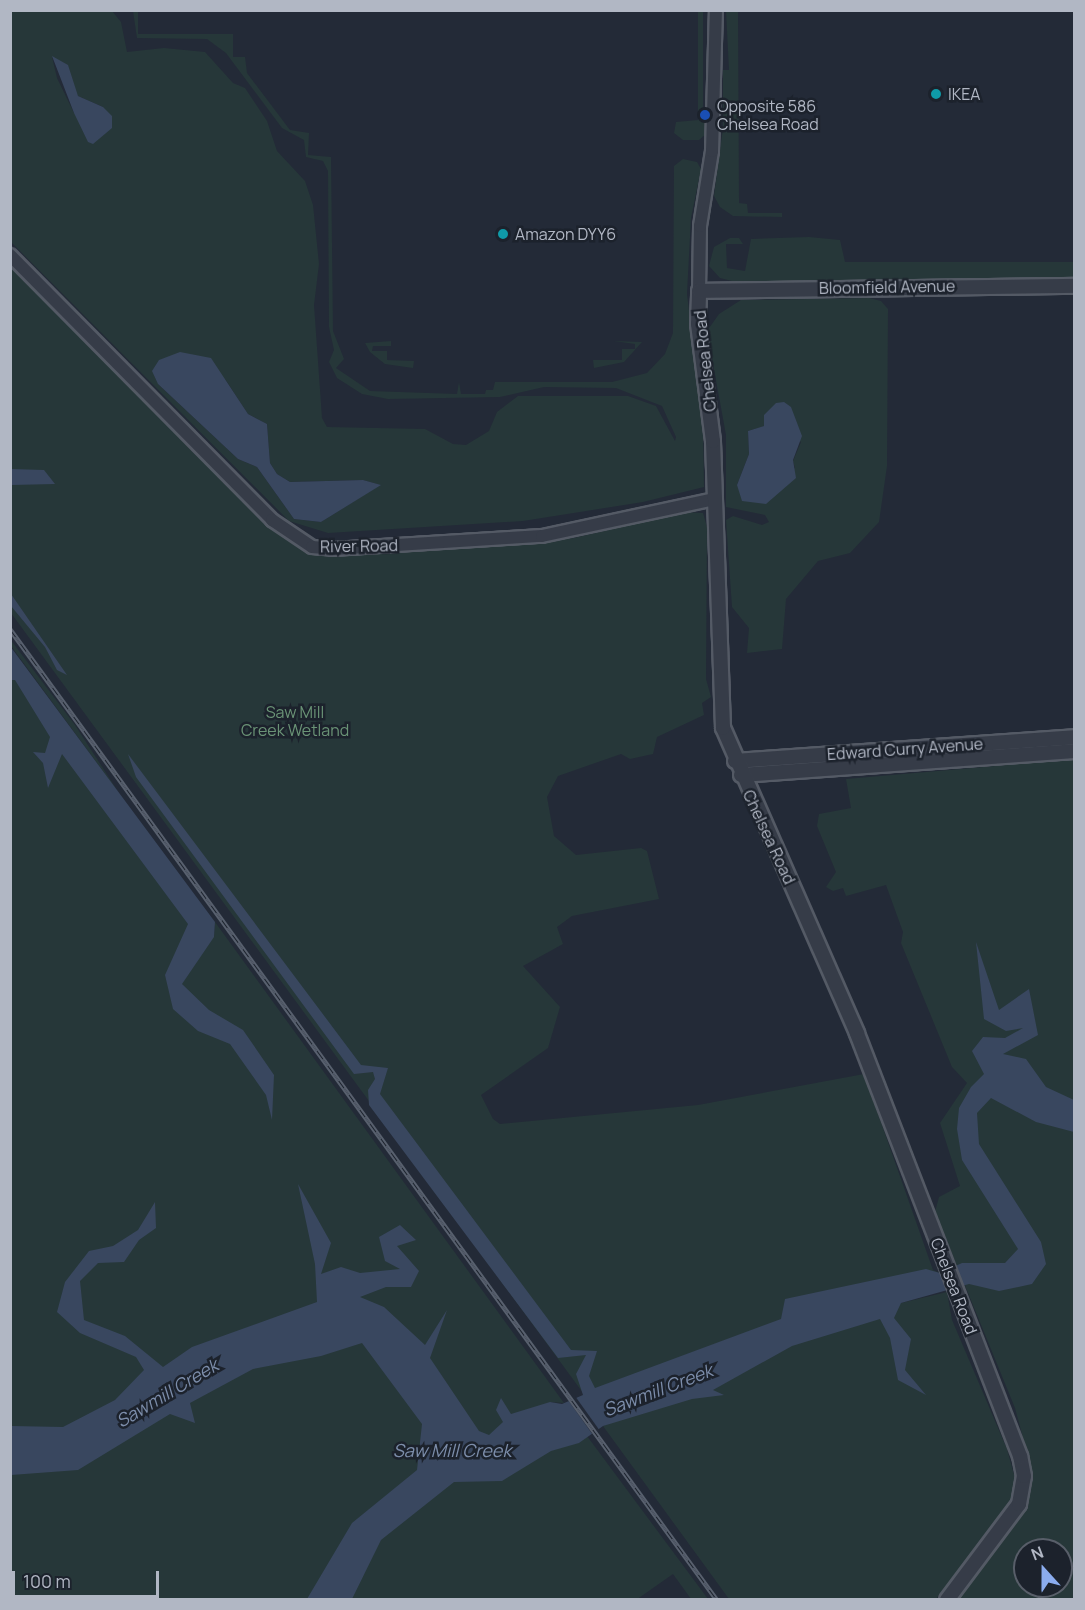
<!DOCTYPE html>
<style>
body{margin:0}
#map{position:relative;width:1085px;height:1610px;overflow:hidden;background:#232a37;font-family:Manrope,sans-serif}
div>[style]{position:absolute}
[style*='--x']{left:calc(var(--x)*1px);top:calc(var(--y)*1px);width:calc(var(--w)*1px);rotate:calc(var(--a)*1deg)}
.green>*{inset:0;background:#263739}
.water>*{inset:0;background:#39475f}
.pier>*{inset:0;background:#232a37}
.roads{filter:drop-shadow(2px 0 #545a65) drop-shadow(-2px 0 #545a65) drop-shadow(0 2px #545a65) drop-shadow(0 -2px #545a65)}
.minor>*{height:12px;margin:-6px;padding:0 6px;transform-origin:6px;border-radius:6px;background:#363c48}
.tertiary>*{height:14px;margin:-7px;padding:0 7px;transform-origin:7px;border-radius:7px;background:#363c48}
.rail>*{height:5px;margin-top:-2.5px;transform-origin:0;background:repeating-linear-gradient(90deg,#1c222c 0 9px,#58606e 0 18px);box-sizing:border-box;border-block:2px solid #58606e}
.dots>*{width:16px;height:16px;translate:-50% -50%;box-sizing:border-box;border:3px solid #1c222c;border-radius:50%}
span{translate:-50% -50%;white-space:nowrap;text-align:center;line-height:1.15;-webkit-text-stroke:5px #1c222c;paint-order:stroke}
.poi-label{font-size:16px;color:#b1b7c4}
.left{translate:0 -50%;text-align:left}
.street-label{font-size:16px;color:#b1b7c4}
.park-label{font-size:16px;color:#6a9376}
.water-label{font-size:18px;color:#7c8daa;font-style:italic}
.frame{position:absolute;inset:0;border:12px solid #b1b7c4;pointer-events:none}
.north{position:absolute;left:1013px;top:1538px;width:60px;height:60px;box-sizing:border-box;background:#1c222c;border:2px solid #585e69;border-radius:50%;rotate:339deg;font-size:16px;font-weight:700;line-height:24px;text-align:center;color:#b1b7c4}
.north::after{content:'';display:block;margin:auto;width:21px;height:27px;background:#8bacee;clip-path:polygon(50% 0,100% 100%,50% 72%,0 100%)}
.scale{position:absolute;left:12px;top:1571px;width:147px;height:27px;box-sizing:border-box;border:3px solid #b1b7c4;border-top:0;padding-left:8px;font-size:18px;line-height:21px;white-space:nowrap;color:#b1b7c4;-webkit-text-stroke:4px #1c222c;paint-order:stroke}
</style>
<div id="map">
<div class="green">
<div style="clip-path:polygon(evenodd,10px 11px,112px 11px,121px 22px,127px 52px,164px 48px,205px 52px,233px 83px,245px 88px,267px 121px,277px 151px,305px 181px,313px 205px,319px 264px,314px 305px,322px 418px,327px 427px,425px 429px,453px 444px,466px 445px,489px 431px,497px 412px,518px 396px,628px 396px,656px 406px,675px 441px,676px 437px,662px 406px,616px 388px,544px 387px,500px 397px,388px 399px,362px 394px,337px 378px,329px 362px,334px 350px,329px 327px,328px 171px,323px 161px,306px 157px,304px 140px,282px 128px,226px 53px,207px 39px,137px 38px,133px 11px,138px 11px,138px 34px,233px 34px,233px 57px,245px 57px,247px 73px,290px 130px,309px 133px,308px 155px,331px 157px,333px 331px,344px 359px,336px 368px,370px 391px,457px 394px,459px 382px,461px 394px,485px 394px,486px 390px,493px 390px,495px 382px,612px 382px,647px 373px,665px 354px,673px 333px,674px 166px,683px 159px,697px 162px,701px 169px,691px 218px,687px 294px,703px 427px,704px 487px,643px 502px,523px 521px,328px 533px,289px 521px,11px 242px,10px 11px,52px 57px,78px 96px,103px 107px,74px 113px,57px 78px,52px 57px,10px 11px,225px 379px,248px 414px,267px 424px,270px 463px,277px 474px,290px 482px,363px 480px,380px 485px,321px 522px,294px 519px,257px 467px,238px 459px,158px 384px,225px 379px)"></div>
<div style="clip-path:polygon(698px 11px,703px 11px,703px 116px,708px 117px,707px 133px,699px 140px,683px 140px,674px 133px,676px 122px,698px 120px)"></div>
<div style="clip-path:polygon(726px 11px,738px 11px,739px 203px,747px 204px,748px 213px,782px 213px,782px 217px,733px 216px,720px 207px,714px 196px,723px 128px,723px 70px,729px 70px)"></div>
<div style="clip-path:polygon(809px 237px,840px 240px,845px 262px,1074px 262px,1074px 279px,736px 282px,720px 278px,709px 266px,714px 247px,730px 238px,739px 238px,743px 244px,726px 244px,727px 268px,745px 271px,751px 239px)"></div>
<div style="clip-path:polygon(10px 261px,290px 542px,305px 551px,320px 556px,574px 538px,684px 512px,703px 513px,707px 527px,706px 679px,711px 697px,702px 703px,704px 715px,657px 737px,653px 754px,630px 759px,621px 754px,558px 776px,547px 797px,554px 836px,576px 855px,641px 848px,647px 851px,659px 899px,572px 916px,557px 927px,563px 944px,523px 966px,560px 1007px,548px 1048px,481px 1095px,493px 1119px,500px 1124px,698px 1105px,864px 1074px,933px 1270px,940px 1273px,586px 1397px,11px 613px)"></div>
<div style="clip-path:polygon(evenodd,869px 298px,881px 301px,888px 309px,887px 466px,879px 522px,850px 553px,818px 561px,786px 599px,782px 649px,747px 653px,749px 628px,732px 607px,726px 520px,733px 516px,762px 525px,769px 522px,765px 515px,726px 507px,726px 435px,707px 331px,719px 314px,741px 300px,869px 298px,764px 420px,801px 442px,793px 461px,795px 468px,737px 485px,749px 454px,748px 431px,765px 426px,764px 420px)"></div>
<div style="clip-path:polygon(391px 341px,391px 346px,373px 346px,372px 351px,387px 351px,387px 360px,414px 361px,413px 368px,385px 364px,370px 352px,365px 343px)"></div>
<div style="clip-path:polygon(614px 341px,642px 342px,624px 362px,594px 368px,593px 360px,622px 360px,622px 349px,635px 349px,635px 344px)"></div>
<div style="clip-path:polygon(10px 639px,75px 725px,119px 793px,11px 646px)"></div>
<div style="clip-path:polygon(10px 662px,214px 937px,215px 922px,564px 1403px,550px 1402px,579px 1443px,587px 1436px,708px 1599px,691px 1599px,673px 1574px,636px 1600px,11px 1599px)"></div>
<div style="clip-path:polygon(evenodd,1074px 759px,1074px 1599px,958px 1599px,1024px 1513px,1031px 1468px,1015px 1408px,935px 1212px,939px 1197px,960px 1186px,940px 1123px,967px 1083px,952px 1067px,901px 943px,903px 932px,886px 885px,846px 896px,843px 888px,833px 891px,826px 887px,836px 872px,817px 826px,819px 814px,851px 808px,846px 779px,1074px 759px,1025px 1550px,1061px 1550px,1061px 1586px,1025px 1586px,1025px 1550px)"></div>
<div style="clip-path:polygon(947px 1292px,952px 1320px,1007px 1449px,1015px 1478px,1012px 1501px,936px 1599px,729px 1599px,603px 1426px,792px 1341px,901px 1303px)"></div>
</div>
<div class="water">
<div style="clip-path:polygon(52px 56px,68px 65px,78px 96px,103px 107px,112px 116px,112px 128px,93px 144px,88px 142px,74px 113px)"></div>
<div style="clip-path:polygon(180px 352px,211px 358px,248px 414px,267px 424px,270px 463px,277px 474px,290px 482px,363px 480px,381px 485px,321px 522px,294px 519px,257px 467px,238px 459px,158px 384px,152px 371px,159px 360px)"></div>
<div style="clip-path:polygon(784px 402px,791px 407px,802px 436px,793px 460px,796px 478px,766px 504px,742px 501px,737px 485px,749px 454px,748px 431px,764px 426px,764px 415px,776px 403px)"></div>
<div style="clip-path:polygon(10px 469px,44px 470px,55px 484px,11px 485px)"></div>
<div style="clip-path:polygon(10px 594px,11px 594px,67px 675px,57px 670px,45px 647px,11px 606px)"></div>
<div style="clip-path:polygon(10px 646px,215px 922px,214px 937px,182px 984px,209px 1010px,243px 1030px,274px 1075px,272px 1120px,266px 1095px,230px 1044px,198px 1031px,173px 1009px,165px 975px,188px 924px,62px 754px,48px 788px,43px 763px,33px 752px,45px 753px,50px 737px,15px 680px,11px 680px)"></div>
<div style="clip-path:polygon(128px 754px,361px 1065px,388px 1068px,380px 1094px,571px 1350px,597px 1351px,589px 1376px,595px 1388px,781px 1319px,785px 1299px,926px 1269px,940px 1273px,962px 1263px,1005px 1263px,1018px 1249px,962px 1160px,957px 1129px,959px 1108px,971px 1087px,984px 1074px,972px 1051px,983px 1037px,1005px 1038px,1023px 1028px,1006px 1031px,984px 1019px,976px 942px,999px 1010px,1029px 989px,1038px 1035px,1003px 1054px,1026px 1059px,1046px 1087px,1074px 1100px,1074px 1132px,1036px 1122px,991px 1098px,977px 1113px,979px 1144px,1041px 1242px,1046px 1264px,1032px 1284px,999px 1291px,969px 1284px,901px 1303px,894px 1318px,911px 1339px,905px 1370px,926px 1395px,898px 1380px,890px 1338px,880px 1319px,792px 1346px,713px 1390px,724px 1395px,692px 1399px,603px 1426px,579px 1443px,551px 1451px,502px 1481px,454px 1482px,381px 1540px,352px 1599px,307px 1599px,352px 1523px,417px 1470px,422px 1424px,362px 1343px,321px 1356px,253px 1369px,190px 1403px,195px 1423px,170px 1414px,78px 1470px,11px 1475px,11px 1426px,63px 1427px,115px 1400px,144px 1370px,136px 1357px,80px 1333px,57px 1312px,65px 1282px,89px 1251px,113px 1246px,138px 1230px,155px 1202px,156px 1228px,139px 1240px,124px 1262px,98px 1263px,80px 1281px,84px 1320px,125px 1336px,163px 1367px,192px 1347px,317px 1302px,315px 1264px,298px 1184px,331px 1243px,321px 1274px,341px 1267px,360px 1273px,400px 1269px,385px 1261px,379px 1237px,400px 1225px,416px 1240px,397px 1246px,419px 1271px,411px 1287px,386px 1287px,360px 1297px,384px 1307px,425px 1345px,447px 1310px,430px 1358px,479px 1431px,489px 1435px,503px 1422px,496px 1410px,501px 1398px,511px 1414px,550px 1402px,562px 1404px,583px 1395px,576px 1374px,586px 1355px,558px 1358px,369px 1105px,368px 1090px,375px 1079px,373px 1072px,354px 1074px,136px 777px)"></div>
</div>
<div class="pier">
<div style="clip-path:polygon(573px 1396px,575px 1396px,600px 1431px,593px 1435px,568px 1400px)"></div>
</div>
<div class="roads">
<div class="minor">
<div style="--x:10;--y:255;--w:373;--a:45.3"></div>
<div style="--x:272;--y:520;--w:48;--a:34"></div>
<div style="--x:312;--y:547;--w:21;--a:5"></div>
<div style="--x:333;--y:549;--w:209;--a:-3.6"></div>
<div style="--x:542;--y:536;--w:177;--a:-12.1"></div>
<div style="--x:699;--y:291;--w:65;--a:-89.1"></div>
<div style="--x:700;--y:226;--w:76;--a:-80.9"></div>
<div style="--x:712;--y:151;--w:141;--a:-88.4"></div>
</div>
<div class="tertiary">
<div style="--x:735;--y:761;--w:340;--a:-4"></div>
<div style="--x:741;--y:775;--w:334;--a:-4.1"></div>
<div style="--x:947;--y:1600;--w:120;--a:-53.1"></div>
<div style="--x:1019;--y:1504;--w:28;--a:-80"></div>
<div style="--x:1024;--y:1476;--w:20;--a:-101"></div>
<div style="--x:1020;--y:1456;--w:453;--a:-111.1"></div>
<div style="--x:857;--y:1033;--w:333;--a:-113.7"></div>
<div style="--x:723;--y:728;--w:287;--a:-92"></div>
<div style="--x:713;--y:441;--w:118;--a:-97.3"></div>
<div style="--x:698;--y:324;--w:33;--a:-88"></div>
<div style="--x:699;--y:291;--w:375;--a:-0.8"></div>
</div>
</div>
<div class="rail">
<div style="--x:10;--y:629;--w:1201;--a:53.94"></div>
</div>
<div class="dots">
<div style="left:936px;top:94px;background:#0f9aa8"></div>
<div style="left:705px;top:115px;background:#1a4fb4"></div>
<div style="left:503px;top:234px;background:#0f9aa8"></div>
</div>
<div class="poi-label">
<span class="left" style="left:948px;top:94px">IKEA</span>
<span class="left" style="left:717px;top:115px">Opposite 586<br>Chelsea Road</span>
<span class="left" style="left:515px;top:234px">Amazon DYY6</span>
</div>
<div class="street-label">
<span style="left:887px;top:287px;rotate:-1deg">Bloomfield Avenue</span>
<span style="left:705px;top:361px;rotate:-96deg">Chelsea Road</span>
<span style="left:359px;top:546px;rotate:-1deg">River Road</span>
<span style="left:905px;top:749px;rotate:-4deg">Edward Curry Avenue</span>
<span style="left:769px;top:837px;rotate:65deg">Chelsea Road</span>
<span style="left:954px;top:1286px;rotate:69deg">Chelsea Road</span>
</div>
<div class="park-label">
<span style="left:295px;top:721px">Saw Mill<br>Creek Wetland</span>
</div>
<div class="water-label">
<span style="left:658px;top:1390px;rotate:-21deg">Sawmill Creek</span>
<span style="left:167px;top:1393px;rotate:-31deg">Sawmill Creek</span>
<span style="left:452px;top:1450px">Saw Mill Creek</span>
</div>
<div class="frame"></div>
<div class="north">N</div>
<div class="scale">100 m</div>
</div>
